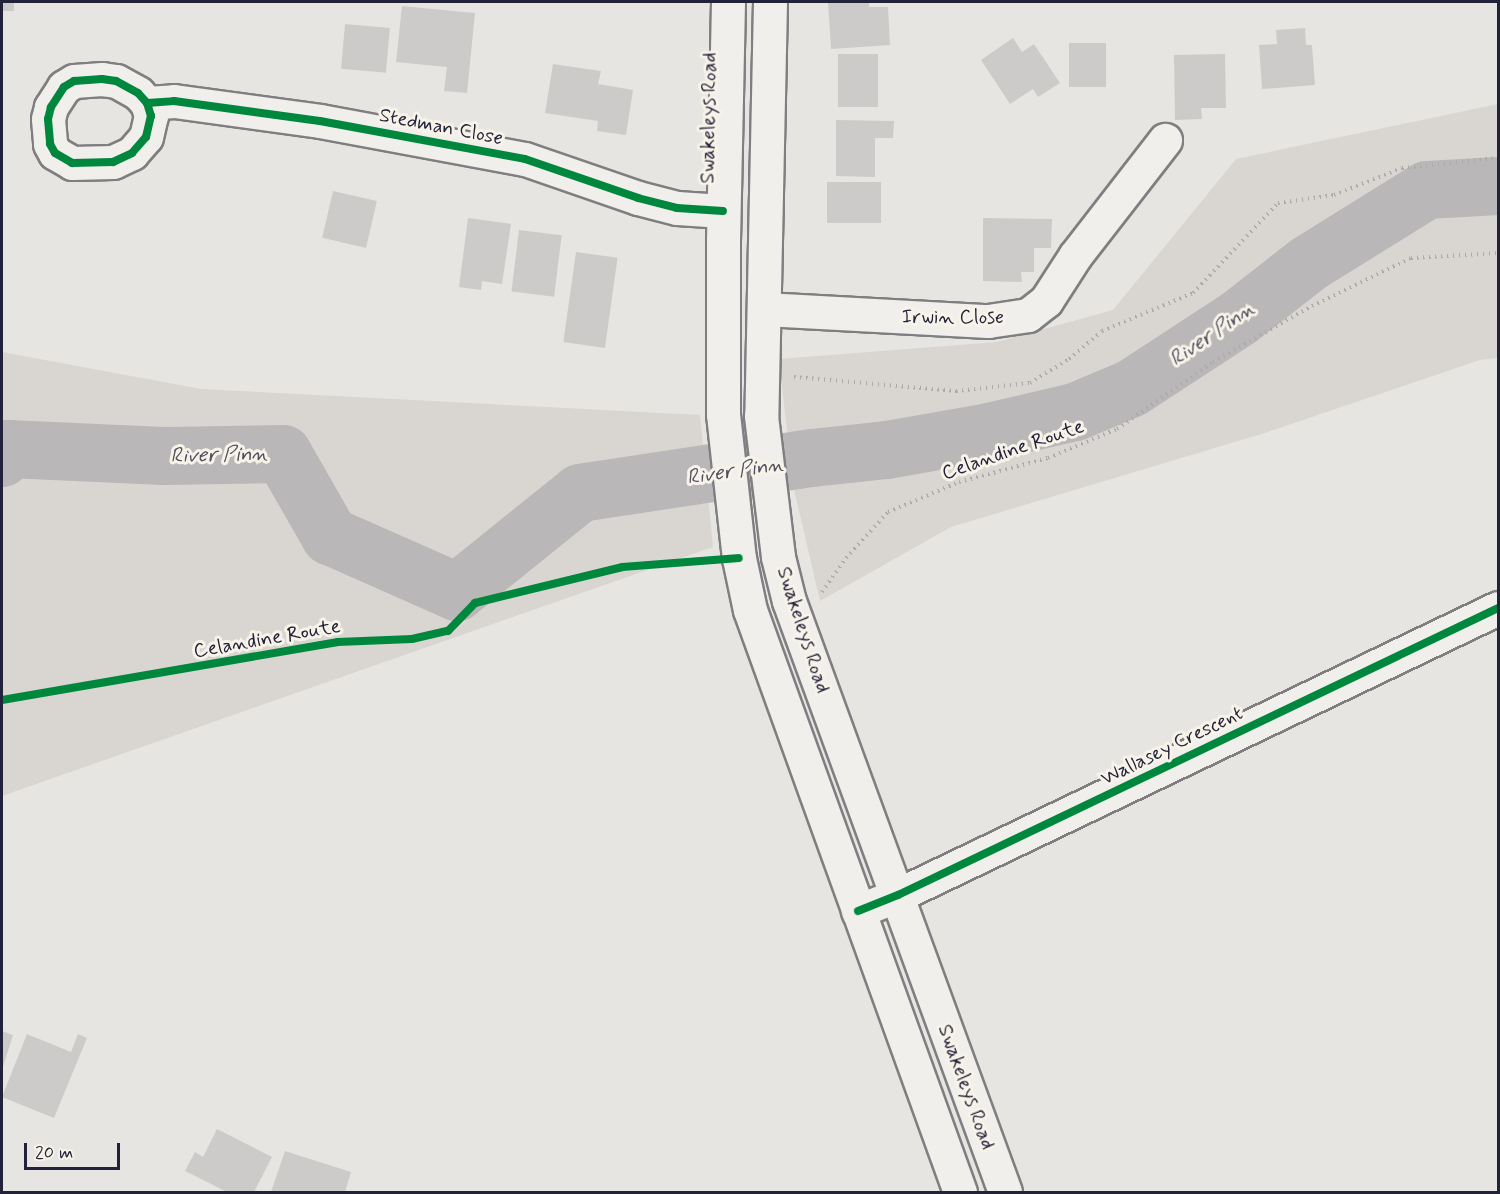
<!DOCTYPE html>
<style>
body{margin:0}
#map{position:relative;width:1500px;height:1194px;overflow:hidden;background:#e7e5e1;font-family:Mynerve,sans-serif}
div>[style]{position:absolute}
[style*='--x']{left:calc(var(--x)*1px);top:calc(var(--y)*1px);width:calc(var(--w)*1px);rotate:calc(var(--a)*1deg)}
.green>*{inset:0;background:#d9d6d2}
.river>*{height:58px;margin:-29px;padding:0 29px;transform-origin:29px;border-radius:29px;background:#bab7b8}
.building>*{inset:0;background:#cdcbc9;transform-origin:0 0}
.path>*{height:4px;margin-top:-2px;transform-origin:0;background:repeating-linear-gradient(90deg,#acaaab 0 1.5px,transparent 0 6px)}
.roads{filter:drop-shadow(2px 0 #7f7e81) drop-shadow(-2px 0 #7f7e81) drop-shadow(0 2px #7f7e81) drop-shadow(0 -2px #7f7e81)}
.minor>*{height:33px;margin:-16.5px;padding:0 16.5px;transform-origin:16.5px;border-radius:16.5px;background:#f0efeb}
.major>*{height:33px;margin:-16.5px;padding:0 16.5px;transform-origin:16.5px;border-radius:16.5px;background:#f0efeb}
.cycleway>*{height:8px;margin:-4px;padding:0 4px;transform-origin:4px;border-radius:4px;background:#00873e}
span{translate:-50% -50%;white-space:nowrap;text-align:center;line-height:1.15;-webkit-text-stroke:6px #f7f3e8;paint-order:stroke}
.street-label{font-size:20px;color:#22223b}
.water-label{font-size:21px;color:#504f60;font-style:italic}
.frame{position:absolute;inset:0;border:3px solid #22223b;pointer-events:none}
.scale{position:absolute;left:24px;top:1143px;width:96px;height:27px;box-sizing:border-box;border:3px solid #22223b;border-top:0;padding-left:8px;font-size:18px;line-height:21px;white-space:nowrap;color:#22223b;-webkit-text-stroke:4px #f7f3e8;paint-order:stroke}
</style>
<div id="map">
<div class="green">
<div style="clip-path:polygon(1498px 104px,1498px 358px,1480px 360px,1265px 433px,951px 527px,820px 601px,793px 485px,779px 359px,997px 342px,1113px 310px,1236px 159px)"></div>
<div style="clip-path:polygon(2px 352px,201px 389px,700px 415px,713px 547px,2px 796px)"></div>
</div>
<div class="river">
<div style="--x:2;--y:458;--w:11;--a:-56"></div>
<div style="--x:8;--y:449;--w:156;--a:2.6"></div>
<div style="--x:164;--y:456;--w:119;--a:-1"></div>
<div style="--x:283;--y:454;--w:95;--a:60.2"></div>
<div style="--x:330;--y:536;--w:139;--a:23.8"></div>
<div style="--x:457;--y:592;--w:158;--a:-38.8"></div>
<div style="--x:580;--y:493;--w:235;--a:-8.6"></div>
<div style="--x:812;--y:458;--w:75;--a:-6.1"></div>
<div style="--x:887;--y:450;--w:104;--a:-10"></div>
<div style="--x:989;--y:432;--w:88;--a:-13.1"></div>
<div style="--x:1075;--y:412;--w:62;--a:-22.8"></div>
<div style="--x:1132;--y:388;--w:128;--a:-33.2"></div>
<div style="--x:1239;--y:318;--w:88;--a:-38"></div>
<div style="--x:1308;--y:264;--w:140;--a:-31.9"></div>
<div style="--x:1427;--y:190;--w:71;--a:-3.2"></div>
</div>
<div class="building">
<div style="left:2px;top:2px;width:12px;height:9px"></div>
<div style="clip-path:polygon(828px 2px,869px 2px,869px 7px,888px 7px,890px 45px,831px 49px)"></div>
<div style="clip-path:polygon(402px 6px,475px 13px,467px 93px,444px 91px,447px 67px,396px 62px)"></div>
<div style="left:345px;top:24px;width:45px;height:45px;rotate:5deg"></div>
<div style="clip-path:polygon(1305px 28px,1306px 45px,1312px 45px,1315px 85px,1262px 89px,1259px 45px,1277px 44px,1276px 30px)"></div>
<div style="clip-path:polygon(1013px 38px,1022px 52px,1034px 44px,1060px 83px,1038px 97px,1033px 89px,1010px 104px,981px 60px)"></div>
<div style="left:1069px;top:43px;width:37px;height:44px"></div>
<div style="left:878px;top:54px;width:53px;height:40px;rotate:90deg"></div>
<div style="clip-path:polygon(1225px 54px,1226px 108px,1201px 108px,1202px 119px,1175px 120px,1174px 55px)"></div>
<div style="clip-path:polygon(553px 64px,601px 71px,598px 84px,633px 90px,626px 135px,597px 131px,598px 121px,545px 113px)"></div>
<div style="clip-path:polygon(836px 120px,894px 121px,893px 138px,875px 138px,875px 177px,836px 176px)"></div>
<div style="left:827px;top:182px;width:54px;height:41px"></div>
<div style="left:333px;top:191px;width:45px;height:48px;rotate:13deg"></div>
<div style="clip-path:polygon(468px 218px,511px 224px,502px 284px,482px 281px,481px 290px,459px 287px)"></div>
<div style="clip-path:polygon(983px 218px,1052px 219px,1051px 248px,1034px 248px,1034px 272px,1021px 272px,1022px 282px,983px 281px)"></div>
<div style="left:519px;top:230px;width:43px;height:62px;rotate:7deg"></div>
<div style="left:576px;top:252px;width:42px;height:91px;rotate:8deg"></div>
<div style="clip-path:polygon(2px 1031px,13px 1035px,2px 1070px)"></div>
<div style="clip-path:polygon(27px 1034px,71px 1052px,78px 1034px,87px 1038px,54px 1118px,2px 1097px)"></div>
<div style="clip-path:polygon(217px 1129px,272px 1157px,254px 1192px,227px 1192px,185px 1171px,195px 1152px,203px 1157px)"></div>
<div style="clip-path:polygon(285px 1151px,351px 1172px,345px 1192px,271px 1192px)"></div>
</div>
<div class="path">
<div style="--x:794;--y:377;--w:163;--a:4.9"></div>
<div style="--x:956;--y:391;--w:74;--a:-6.2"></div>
<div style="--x:1030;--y:383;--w:46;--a:-31.6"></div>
<div style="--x:1069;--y:359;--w:43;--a:-40.3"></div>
<div style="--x:1102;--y:331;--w:99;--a:-22.7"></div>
<div style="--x:1193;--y:293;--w:124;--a:-46.6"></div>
<div style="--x:1278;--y:203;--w:57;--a:-8.1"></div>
<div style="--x:1334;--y:195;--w:73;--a:-21.7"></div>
<div style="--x:1402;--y:168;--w:97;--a:-5.9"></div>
<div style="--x:822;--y:592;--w:42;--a:-54.8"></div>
<div style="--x:846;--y:558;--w:62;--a:-47.6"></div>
<div style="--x:888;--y:512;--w:77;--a:-22.9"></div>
<div style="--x:959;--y:482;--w:92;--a:-15.1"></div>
<div style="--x:1048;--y:458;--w:75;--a:-22.8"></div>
<div style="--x:1117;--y:429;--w:117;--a:-34.9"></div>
<div style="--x:1213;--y:362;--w:114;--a:-29.5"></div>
<div style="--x:1312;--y:306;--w:110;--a:-25.9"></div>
<div style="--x:1411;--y:258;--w:87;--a:-3.3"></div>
<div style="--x:2;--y:700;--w:341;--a:-9.8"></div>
<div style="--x:338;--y:642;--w:74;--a:-2.3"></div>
<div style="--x:412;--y:639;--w:37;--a:-13"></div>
<div style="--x:448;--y:631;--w:39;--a:-46"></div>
<div style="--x:475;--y:603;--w:152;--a:-13.7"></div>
<div style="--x:623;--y:567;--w:85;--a:-4"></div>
</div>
<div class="roads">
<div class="minor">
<div style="--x:147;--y:103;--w:13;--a:-132"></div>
<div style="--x:138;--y:93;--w:25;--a:-151"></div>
<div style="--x:116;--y:81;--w:14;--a:-172"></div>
<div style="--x:102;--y:79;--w:28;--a:176"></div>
<div style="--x:74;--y:81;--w:12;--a:149"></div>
<div style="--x:64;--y:87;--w:24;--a:123"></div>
<div style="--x:51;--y:107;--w:12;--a:104"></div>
<div style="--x:48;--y:119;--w:25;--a:85"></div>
<div style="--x:50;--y:144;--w:10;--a:61"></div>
<div style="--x:55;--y:153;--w:20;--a:30"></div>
<div style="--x:72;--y:163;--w:41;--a:-1.4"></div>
<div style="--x:113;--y:162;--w:21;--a:-25"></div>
<div style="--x:132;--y:153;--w:21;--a:-49"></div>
<div style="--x:146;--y:137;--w:22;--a:-77"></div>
<div style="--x:151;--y:116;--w:14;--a:-107"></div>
<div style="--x:147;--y:103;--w:27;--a:-4"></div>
<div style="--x:174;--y:101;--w:147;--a:7.8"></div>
<div style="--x:320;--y:121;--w:208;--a:10.5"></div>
<div style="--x:525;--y:159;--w:120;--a:19"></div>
<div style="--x:638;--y:198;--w:40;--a:14.4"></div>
<div style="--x:677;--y:208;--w:46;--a:3.7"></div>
<div style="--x:764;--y:309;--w:224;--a:3.1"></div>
<div style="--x:988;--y:321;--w:40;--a:-8.5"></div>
<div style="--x:1028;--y:315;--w:23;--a:-38"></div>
<div style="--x:1046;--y:301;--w:54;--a:-57.2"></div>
<div style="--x:1075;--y:256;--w:147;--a:-52.2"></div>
<div style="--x:858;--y:911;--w:43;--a:-21.8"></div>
<div style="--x:898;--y:895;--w:665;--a:-25.56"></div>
</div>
<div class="major">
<div style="--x:728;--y:2;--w:238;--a:91.2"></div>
<div style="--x:723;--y:240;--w:174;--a:90"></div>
<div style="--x:723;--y:414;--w:145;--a:83.7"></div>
<div style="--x:739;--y:558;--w:53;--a:78.1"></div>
<div style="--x:750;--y:610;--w:619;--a:70.16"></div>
<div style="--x:770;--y:2;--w:414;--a:91.2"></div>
<div style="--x:761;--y:416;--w:142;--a:83.1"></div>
<div style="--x:778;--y:557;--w:45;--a:76"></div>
<div style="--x:789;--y:601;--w:629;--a:69.92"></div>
</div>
</div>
<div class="cycleway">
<div style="--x:147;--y:103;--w:13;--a:-132"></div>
<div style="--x:138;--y:93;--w:25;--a:-151"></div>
<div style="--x:116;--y:81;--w:14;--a:-172"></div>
<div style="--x:102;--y:79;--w:28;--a:176"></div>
<div style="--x:74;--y:81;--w:12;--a:149"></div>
<div style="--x:64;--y:87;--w:24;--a:123"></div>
<div style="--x:51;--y:107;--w:12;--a:104"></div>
<div style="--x:48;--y:119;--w:25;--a:85"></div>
<div style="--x:50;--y:144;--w:10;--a:61"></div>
<div style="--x:55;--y:153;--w:20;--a:30"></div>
<div style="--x:72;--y:163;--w:41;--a:-1.4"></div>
<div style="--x:113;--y:162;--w:21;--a:-25"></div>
<div style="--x:132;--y:153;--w:21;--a:-49"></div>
<div style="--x:146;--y:137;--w:22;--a:-77"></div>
<div style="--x:151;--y:116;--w:14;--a:-107"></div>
<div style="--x:147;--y:103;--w:27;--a:-4"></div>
<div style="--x:174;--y:101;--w:147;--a:7.8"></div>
<div style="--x:320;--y:121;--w:208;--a:10.5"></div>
<div style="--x:525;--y:159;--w:120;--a:19"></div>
<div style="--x:638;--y:198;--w:40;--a:14.4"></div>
<div style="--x:677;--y:208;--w:46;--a:3.7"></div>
<div style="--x:2;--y:700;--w:341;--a:-9.8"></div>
<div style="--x:338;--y:642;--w:74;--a:-2.3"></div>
<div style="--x:412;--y:639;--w:37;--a:-13"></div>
<div style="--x:448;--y:631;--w:39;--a:-46"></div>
<div style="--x:475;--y:603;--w:152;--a:-13.7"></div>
<div style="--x:623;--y:567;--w:116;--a:-4.4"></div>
<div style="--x:858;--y:911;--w:43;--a:-21.8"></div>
<div style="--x:898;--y:895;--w:665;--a:-25.56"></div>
</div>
<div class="street-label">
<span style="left:709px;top:118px;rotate:-89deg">Swakeleys Road</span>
<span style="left:441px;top:127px;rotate:11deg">Stedman Close</span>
<span style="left:953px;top:317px">Irwin Close</span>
<span style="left:1013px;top:450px;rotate:-19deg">Celandine Route</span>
<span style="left:803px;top:630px;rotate:72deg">Swakeleys Road</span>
<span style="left:267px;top:639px;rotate:-10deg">Celandine Route</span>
<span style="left:1172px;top:746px;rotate:-26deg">Wallasey Crescent</span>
<span style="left:966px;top:1087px;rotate:70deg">Swakeleys Road</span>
</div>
<div class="water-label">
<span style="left:1212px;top:334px;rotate:-34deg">River Pinn</span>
<span style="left:219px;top:455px;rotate:-1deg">River Pinn</span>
<span style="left:735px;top:471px;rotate:-8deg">River Pinn</span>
</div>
<div class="frame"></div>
<div class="scale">20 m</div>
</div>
